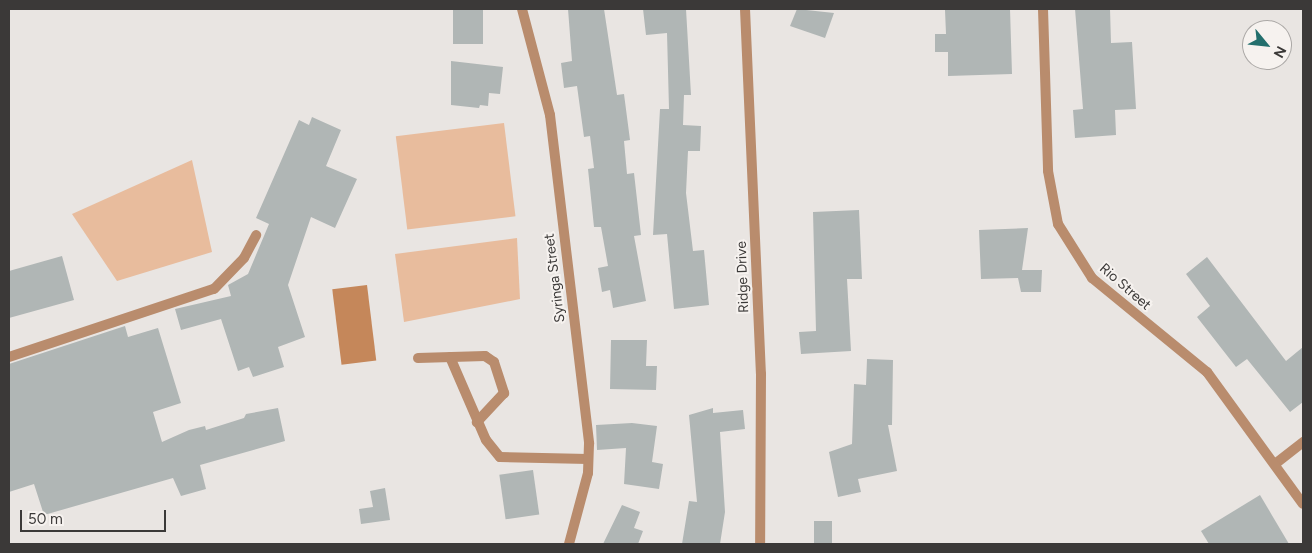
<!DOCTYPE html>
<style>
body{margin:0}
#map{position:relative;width:1312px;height:553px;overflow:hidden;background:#e9e5e2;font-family:Figtree,sans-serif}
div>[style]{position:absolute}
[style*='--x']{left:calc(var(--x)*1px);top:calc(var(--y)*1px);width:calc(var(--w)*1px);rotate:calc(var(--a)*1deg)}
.green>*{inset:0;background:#e8bc9d;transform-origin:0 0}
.water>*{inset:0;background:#c5875a;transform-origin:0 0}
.building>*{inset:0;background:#b0b6b5;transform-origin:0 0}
.service>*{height:10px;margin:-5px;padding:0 5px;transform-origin:5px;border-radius:5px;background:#b98c6d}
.minor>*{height:10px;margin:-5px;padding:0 5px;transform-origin:5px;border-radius:5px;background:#b98c6d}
span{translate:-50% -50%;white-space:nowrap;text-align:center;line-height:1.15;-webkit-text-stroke:4px #f6f2ef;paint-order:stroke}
.street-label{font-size:14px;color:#3b3938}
.frame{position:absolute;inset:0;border:10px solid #3b3938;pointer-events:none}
.north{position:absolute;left:1242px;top:20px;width:50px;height:50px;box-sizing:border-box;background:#f6f2ef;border:1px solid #aba8a6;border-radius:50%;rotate:118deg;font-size:14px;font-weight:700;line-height:20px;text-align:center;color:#3b3938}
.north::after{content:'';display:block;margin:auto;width:18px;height:22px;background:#236f6d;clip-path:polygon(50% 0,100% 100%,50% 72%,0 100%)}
.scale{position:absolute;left:20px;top:510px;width:146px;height:22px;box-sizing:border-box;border:2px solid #3b3938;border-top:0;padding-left:6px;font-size:15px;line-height:18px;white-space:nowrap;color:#3b3938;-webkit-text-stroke:4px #f6f2ef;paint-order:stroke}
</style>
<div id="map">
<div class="green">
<div style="left:504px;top:123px;width:94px;height:109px;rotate:83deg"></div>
<div style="clip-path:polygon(192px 160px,212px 252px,117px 281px,72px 214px)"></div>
<div style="clip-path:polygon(517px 238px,520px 299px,404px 322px,395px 254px)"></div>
</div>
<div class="water">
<div style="left:367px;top:285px;width:76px;height:35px;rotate:83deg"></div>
</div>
<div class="building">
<div style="left:453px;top:9px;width:30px;height:35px"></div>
<div style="clip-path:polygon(568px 9px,604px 9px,617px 95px,624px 94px,630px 140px,624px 141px,627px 174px,634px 173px,641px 235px,634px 236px,646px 301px,613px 308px,610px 290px,602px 292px,598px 268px,608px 266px,601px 227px,594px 227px,588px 169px,594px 168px,590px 136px,584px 137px,577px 86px,564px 88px,561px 63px,572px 61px)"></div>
<div style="clip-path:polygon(643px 9px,686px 9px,691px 95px,684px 95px,683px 125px,701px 126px,700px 151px,688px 151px,686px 193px,693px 251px,704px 250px,709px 305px,674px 309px,667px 234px,653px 235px,660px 109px,669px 109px,667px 33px,646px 35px)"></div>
<div style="clip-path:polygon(797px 9px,834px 13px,825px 38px,790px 26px)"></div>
<div style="clip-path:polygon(1010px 9px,1012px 74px,948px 76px,948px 52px,935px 52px,935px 34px,946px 34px,945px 10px)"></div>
<div style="clip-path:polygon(1075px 9px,1110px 9px,1111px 43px,1132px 42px,1136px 109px,1115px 110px,1116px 135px,1075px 138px,1073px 110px,1083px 109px)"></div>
<div style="clip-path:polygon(451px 61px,503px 67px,500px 94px,489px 93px,488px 106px,480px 105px,479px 108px,451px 105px)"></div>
<div style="clip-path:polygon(312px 117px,341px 130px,326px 166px,357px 179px,335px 228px,311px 217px,288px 285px,305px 337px,278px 347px,284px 367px,253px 377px,249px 367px,238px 371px,221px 319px,181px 330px,175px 309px,231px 296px,228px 285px,248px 274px,269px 224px,256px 218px,299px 120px,309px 125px)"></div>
<div style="clip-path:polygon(859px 210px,862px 279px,847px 279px,851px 351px,801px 354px,799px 332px,816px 331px,813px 212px)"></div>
<div style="clip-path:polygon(1028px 228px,1022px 270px,1042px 270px,1041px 292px,1021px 292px,1018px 278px,981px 279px,979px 230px)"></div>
<div style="clip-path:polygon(62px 256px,74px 300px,9px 318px,9px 271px)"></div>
<div style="clip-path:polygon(1207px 257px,1286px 361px,1303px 347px,1303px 402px,1290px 412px,1247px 359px,1236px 367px,1197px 317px,1210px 306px,1186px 274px)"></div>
<div style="clip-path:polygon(125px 326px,128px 337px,158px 328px,181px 403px,153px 412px,162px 442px,189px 430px,205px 426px,206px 430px,244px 418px,246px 414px,278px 408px,285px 441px,200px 465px,206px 489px,181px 496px,173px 478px,44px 515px,34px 484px,9px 492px,9px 364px)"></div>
<div style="clip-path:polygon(611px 340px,647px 340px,646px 366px,657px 366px,656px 390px,610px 389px)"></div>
<div style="clip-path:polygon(867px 359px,893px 360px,892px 425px,888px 425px,897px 471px,858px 479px,861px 492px,838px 497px,829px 452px,852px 444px,854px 384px,866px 385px)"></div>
<div style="clip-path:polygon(713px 408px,713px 413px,743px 410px,745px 429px,720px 432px,725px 512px,720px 544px,682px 544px,689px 501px,697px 502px,689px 415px)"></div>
<div style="clip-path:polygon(632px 423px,657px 426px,652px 462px,663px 464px,659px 489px,624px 484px,626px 448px,597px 450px,596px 425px)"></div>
<div style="left:533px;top:470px;width:45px;height:34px;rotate:82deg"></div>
<div style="clip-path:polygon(385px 488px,390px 520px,361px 524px,359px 509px,373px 507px,370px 491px)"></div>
<div style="clip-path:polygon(1260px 495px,1289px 544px,1209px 544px,1201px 531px)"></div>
<div style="clip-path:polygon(622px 505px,640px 512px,634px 528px,643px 531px,638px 544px,603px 544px)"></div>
<div style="left:814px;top:521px;width:18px;height:23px"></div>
</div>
<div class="service">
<div style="--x:9;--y:357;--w:216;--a:-18.4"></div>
<div style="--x:214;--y:289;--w:43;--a:-45.9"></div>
<div style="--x:244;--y:258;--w:26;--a:-62"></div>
<div style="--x:450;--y:357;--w:90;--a:66.6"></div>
<div style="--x:486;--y:440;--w:22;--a:51"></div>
<div style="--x:500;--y:457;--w:88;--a:1.3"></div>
<div style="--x:418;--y:358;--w:67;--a:-1.7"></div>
<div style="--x:485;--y:356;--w:11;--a:34"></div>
<div style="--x:494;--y:362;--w:33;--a:72"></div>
<div style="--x:504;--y:393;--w:40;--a:133"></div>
<div style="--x:1275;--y:464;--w:36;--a:-38"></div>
</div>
<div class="minor">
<div style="--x:522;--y:9;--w:110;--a:75.2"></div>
<div style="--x:550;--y:115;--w:331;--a:83.2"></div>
<div style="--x:589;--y:444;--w:29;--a:92"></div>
<div style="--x:588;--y:473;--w:73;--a:105"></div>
<div style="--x:745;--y:9;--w:365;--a:87.5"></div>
<div style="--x:761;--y:374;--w:170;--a:90.3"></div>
<div style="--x:1043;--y:9;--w:162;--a:88.2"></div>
<div style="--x:1048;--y:171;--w:54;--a:79.3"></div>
<div style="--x:1058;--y:224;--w:64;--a:57.8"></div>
<div style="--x:1092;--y:278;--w:149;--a:39.3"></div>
<div style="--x:1207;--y:372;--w:163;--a:54"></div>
</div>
<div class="street-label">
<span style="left:743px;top:277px;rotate:-92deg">Ridge Drive</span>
<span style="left:555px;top:278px;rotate:-97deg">Syringa Street</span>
<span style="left:1125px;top:287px;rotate:41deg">Rio Street</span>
</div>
<div class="frame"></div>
<div class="north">N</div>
<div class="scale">50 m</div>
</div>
